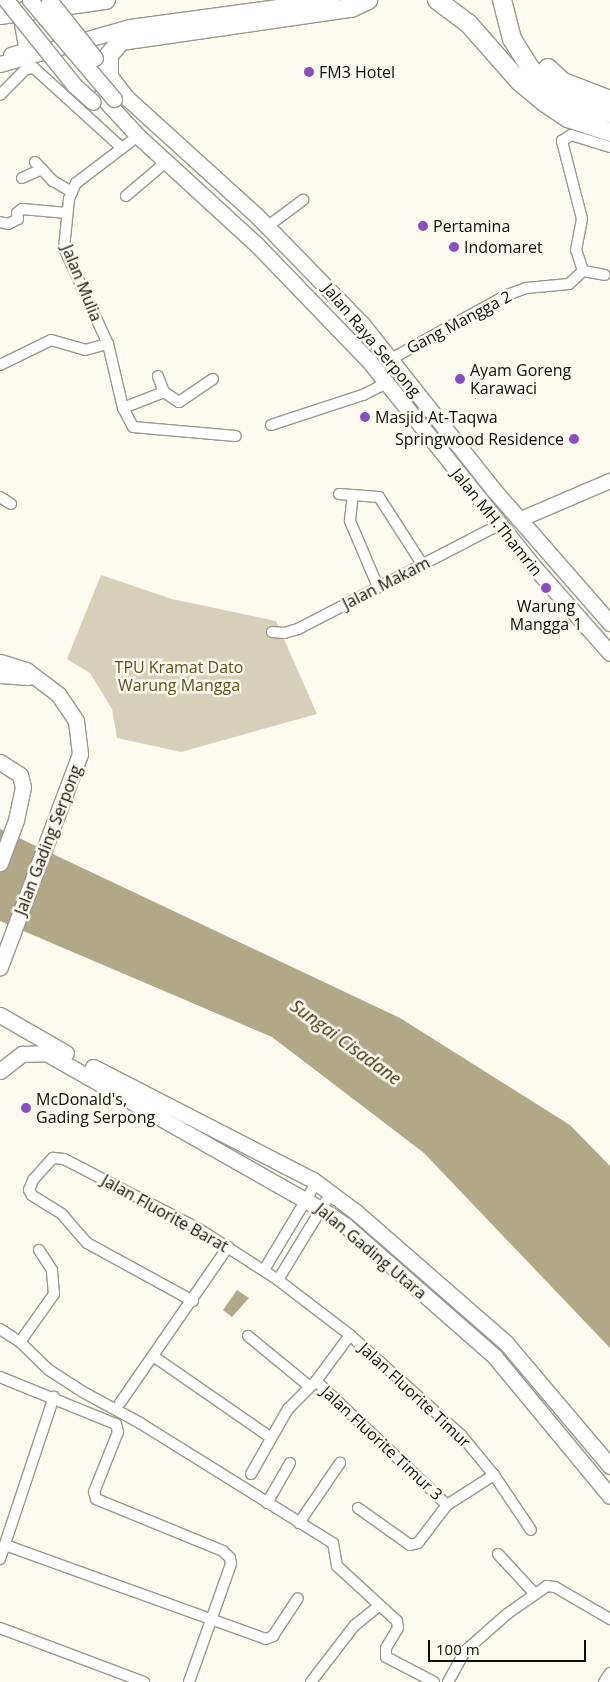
<!DOCTYPE html>
<style>
body{margin:0}
#map{position:relative;width:610px;height:1682px;overflow:hidden;background:#fdfaf0;font-family:"Open Sans",sans-serif}
div>[style]{position:absolute}
[style*='--x']{left:calc(var(--x)*1px);top:calc(var(--y)*1px);width:calc(var(--w)*1px);rotate:calc(var(--a)*1deg)}
.green>*{inset:0;background:#d6d0b8}
.water>*{inset:0;background:#b0a886}
.roads{filter:drop-shadow(1px 0 #9a978e) drop-shadow(-1px 0 #9a978e) drop-shadow(0 1px #9a978e) drop-shadow(0 -1px #9a978e)}
.minor>*{height:10px;margin:-5px;padding:0 5px;transform-origin:5px;border-radius:5px;background:#fff}
.secondary>*{height:14px;margin:-7px;padding:0 7px;transform-origin:7px;border-radius:7px;background:#fff}
.primary>*{height:15px;margin:-7.5px;padding:0 7.5px;transform-origin:7.5px;border-radius:7.5px;background:#fff}
.motorway>*{height:18px;margin:-9px;padding:0 9px;transform-origin:9px;border-radius:9px;background:#fff}
.bridges{filter:drop-shadow(1px 0 #9a978e) drop-shadow(-1px 0 #9a978e) drop-shadow(0 1px #9a978e) drop-shadow(0 -1px #9a978e)}
.primary-bridge>*{height:15px;margin:-7.5px;padding:0 7.5px;transform-origin:7.5px;border-radius:7.5px;background:#fff}
.dots>*{width:14px;height:14px;translate:-50% -50%;box-sizing:border-box;border:2px solid #fdfaf0;border-radius:50%}
span{translate:-50% -50%;white-space:nowrap;text-align:center;line-height:1.15;-webkit-text-stroke:5px #fdfaf0;paint-order:stroke}
.poi-label{font-size:16px;color:#0e0e0a}
.left{translate:0 -50%;text-align:left}
.right{translate:-100% -50%;text-align:right}
.street-label{font-size:16px;color:#0e0e0a}
.park-label{font-size:16px;color:#5e5017}
.water-label{font-size:18px;color:#3a3003;font-style:italic}
.scale{position:absolute;left:428px;top:1640px;width:158px;height:22px;box-sizing:border-box;border:2px solid #0e0e0a;border-top:0;padding-left:6px;font-size:15px;line-height:18px;white-space:nowrap;color:#0e0e0a;-webkit-text-stroke:4px #fdfaf0;paint-order:stroke}
</style>
<div id="map">
<div class="green">
<div style="clip-path:polygon(101px 575px,172px 599px,276px 621px,317px 714px,181px 752px,117px 738px,112px 709px,90px 673px,67px 659px)"></div>
</div>
<div class="water">
<div style="clip-path:polygon(0 829px,400px 1018px,570px 1125px,610px 1166px,610px 1348px,424px 1153px,272px 1037px,0 921px)"></div>
<div style="clip-path:polygon(237px 1290px,249px 1298px,232px 1317px,223px 1310px)"></div>
</div>
<div class="roads">
<div class="minor">
<div style="--x:0;--y:95;--w:37;--a:-45"></div>
<div style="--x:26;--y:69;--w:8;--a:-7"></div>
<div style="--x:34;--y:68;--w:119;--a:42.3"></div>
<div style="--x:138;--y:136;--w:78;--a:142.8"></div>
<div style="--x:76;--y:183;--w:17;--a:114"></div>
<div style="--x:69;--y:199;--w:49;--a:95.8"></div>
<div style="--x:64;--y:248;--w:106;--a:65.4"></div>
<div style="--x:108;--y:344;--w:66;--a:76.8"></div>
<div style="--x:123;--y:408;--w:21;--a:62"></div>
<div style="--x:133;--y:427;--w:103;--a:5"></div>
<div style="--x:35;--y:162;--w:26;--a:47"></div>
<div style="--x:53;--y:181;--w:22;--a:30"></div>
<div style="--x:22;--y:178;--w:22;--a:-24"></div>
<div style="--x:126;--y:196;--w:54;--a:-40.5"></div>
<div style="--x:0;--y:222;--w:8;--a:14"></div>
<div style="--x:8;--y:224;--w:11;--a:-27"></div>
<div style="--x:18;--y:219;--w:6;--a:-99"></div>
<div style="--x:17;--y:213;--w:6;--a:-39"></div>
<div style="--x:22;--y:209;--w:45;--a:5.1"></div>
<div style="--x:268;--y:226;--w:44;--a:-36.6"></div>
<div style="--x:583;--y:271;--w:22;--a:-108"></div>
<div style="--x:576;--y:250;--w:32;--a:-79"></div>
<div style="--x:582;--y:219;--w:81;--a:-104.4"></div>
<div style="--x:562;--y:141;--w:11;--a:-34"></div>
<div style="--x:571;--y:135;--w:41;--a:17.1"></div>
<div style="--x:583;--y:271;--w:22;--a:10"></div>
<div style="--x:391;--y:359;--w:132;--a:-28.9"></div>
<div style="--x:507;--y:295;--w:20;--a:-20"></div>
<div style="--x:526;--y:288;--w:43;--a:-5.3"></div>
<div style="--x:569;--y:284;--w:19;--a:-43"></div>
<div style="--x:0;--y:365;--w:57;--a:-26.1"></div>
<div style="--x:51;--y:340;--w:35;--a:16"></div>
<div style="--x:85;--y:350;--w:24;--a:-15"></div>
<div style="--x:164;--y:392;--w:18;--a:34"></div>
<div style="--x:179;--y:402;--w:41;--a:-34.1"></div>
<div style="--x:123;--y:408;--w:44;--a:-21.3"></div>
<div style="--x:164;--y:392;--w:17;--a:-111"></div>
<div style="--x:271;--y:425;--w:97;--a:-18.1"></div>
<div style="--x:363;--y:395;--w:27;--a:-27"></div>
<div style="--x:339;--y:494;--w:40;--a:4.3"></div>
<div style="--x:379;--y:497;--w:80;--a:57.3"></div>
<div style="--x:353;--y:495;--w:26;--a:97"></div>
<div style="--x:350;--y:521;--w:72;--a:67"></div>
<div style="--x:0;--y:497;--w:13;--a:32"></div>
<div style="--x:272;--y:632;--w:12;--a:5"></div>
<div style="--x:284;--y:633;--w:15;--a:-16"></div>
<div style="--x:298;--y:629;--w:226;--a:-27.4"></div>
<div style="--x:264;--y:1270;--w:101;--a:-59.1"></div>
<div style="--x:278;--y:1280;--w:102;--a:-58.7"></div>
<div style="--x:193;--y:1301;--w:121;--a:-151.3"></div>
<div style="--x:87;--y:1243;--w:38;--a:-131"></div>
<div style="--x:62;--y:1214;--w:36;--a:-148"></div>
<div style="--x:32;--y:1195;--w:6;--a:-121"></div>
<div style="--x:29;--y:1190;--w:11;--a:-68"></div>
<div style="--x:33;--y:1180;--w:30;--a:-48"></div>
<div style="--x:53;--y:1158;--w:11;--a:5"></div>
<div style="--x:64;--y:1159;--w:152;--a:27.4"></div>
<div style="--x:199;--y:1229;--w:94;--a:32.8"></div>
<div style="--x:278;--y:1280;--w:91;--a:37.4"></div>
<div style="--x:350;--y:1335;--w:149;--a:42"></div>
<div style="--x:461;--y:1435;--w:52;--a:50.5"></div>
<div style="--x:494;--y:1475;--w:66;--a:56.1"></div>
<div style="--x:0;--y:1329;--w:24;--a:33"></div>
<div style="--x:20;--y:1342;--w:40;--a:44"></div>
<div style="--x:49;--y:1370;--w:40;--a:32.9"></div>
<div style="--x:83;--y:1392;--w:65;--a:28.5"></div>
<div style="--x:140;--y:1423;--w:227;--a:31.9"></div>
<div style="--x:333;--y:1543;--w:23;--a:80"></div>
<div style="--x:337;--y:1566;--w:81;--a:42.5"></div>
<div style="--x:397;--y:1621;--w:7;--a:82"></div>
<div style="--x:398;--y:1628;--w:23;--a:121"></div>
<div style="--x:386;--y:1648;--w:9;--a:90"></div>
<div style="--x:386;--y:1657;--w:54;--a:27.5"></div>
<div style="--x:248;--y:1336;--w:79;--a:39.3"></div>
<div style="--x:20;--y:1342;--w:59;--a:-54.7"></div>
<div style="--x:54;--y:1294;--w:24;--a:-95"></div>
<div style="--x:52;--y:1270;--w:24;--a:-123"></div>
<div style="--x:153;--y:1356;--w:142;--a:34.7"></div>
<div style="--x:0;--y:1377;--w:125;--a:22.1"></div>
<div style="--x:116;--y:1424;--w:8;--a:76"></div>
<div style="--x:118;--y:1432;--w:65;--a:111.8"></div>
<div style="--x:94;--y:1492;--w:7;--a:74"></div>
<div style="--x:96;--y:1499;--w:137;--a:22.3"></div>
<div style="--x:223;--y:1551;--w:10;--a:45"></div>
<div style="--x:230;--y:1558;--w:6;--a:81"></div>
<div style="--x:231;--y:1564;--w:125;--a:109.6"></div>
<div style="--x:316;--y:1381;--w:180;--a:43.4"></div>
<div style="--x:120;--y:1403;--w:190;--a:-55.3"></div>
<div style="--x:251;--y:1474;--w:75;--a:-60.4"></div>
<div style="--x:288;--y:1409;--w:40;--a:-45"></div>
<div style="--x:316;--y:1381;--w:57;--a:-53.5"></div>
<div style="--x:267;--y:1503;--w:46;--a:-60.1"></div>
<div style="--x:358;--y:1508;--w:64;--a:35.4"></div>
<div style="--x:410;--y:1545;--w:8;--a:-14"></div>
<div style="--x:418;--y:1543;--w:48;--a:-52.7"></div>
<div style="--x:447;--y:1505;--w:56;--a:-32.6"></div>
<div style="--x:299;--y:1523;--w:73;--a:-55.7"></div>
<div style="--x:5;--y:1545;--w:277;--a:19.8"></div>
<div style="--x:266;--y:1639;--w:8;--a:-23"></div>
<div style="--x:273;--y:1636;--w:45;--a:-56.7"></div>
<div style="--x:498;--y:1554;--w:54;--a:47.2"></div>
<div style="--x:0;--y:1559;--w:171;--a:-71.6"></div>
<div style="--x:0;--y:1628;--w:154;--a:20.6"></div>
<div style="--x:311;--y:1682;--w:71;--a:-52.5"></div>
<div style="--x:354;--y:1626;--w:32;--a:-39"></div>
<div style="--x:448;--y:1682;--w:35;--a:-61"></div>
<div style="--x:465;--y:1651;--w:56;--a:-41.4"></div>
<div style="--x:507;--y:1614;--w:49;--a:-35"></div>
<div style="--x:547;--y:1586;--w:8;--a:7"></div>
<div style="--x:555;--y:1587;--w:64;--a:30.2"></div>
<div style="--x:604;--y:1682;--w:11;--a:-56"></div>
</div>
<div class="secondary">
<div style="--x:519;--y:520;--w:99;--a:-23.2"></div>
</div>
<div class="primary">
<div style="--x:11;--y:55;--w:14;--a:-17"></div>
<div style="--x:24;--y:51;--w:5;--a:-68"></div>
<div style="--x:26;--y:46;--w:29;--a:-100"></div>
<div style="--x:0;--y:64;--w:135;--a:-15.9"></div>
<div style="--x:130;--y:27;--w:203;--a:-7.7"></div>
<div style="--x:102;--y:66;--w:41;--a:52"></div>
<div style="--x:127;--y:98;--w:176;--a:42.2"></div>
<div style="--x:257;--y:216;--w:152;--a:45.8"></div>
<div style="--x:363;--y:325;--w:209;--a:51.6"></div>
<div style="--x:493;--y:489;--w:178;--a:48.9"></div>
<div style="--x:101;--y:96;--w:54;--a:47.2"></div>
<div style="--x:138;--y:136;--w:161;--a:42.5"></div>
<div style="--x:257;--y:245;--w:161;--a:46"></div>
<div style="--x:369;--y:361;--w:265;--a:51.3"></div>
<div style="--x:535;--y:568;--w:113;--a:48.6"></div>
<div style="--x:0;--y:662;--w:27;--a:17"></div>
<div style="--x:26;--y:670;--w:40;--a:37"></div>
<div style="--x:58;--y:694;--w:32;--a:56"></div>
<div style="--x:76;--y:721;--w:33;--a:83"></div>
<div style="--x:80;--y:754;--w:228;--a:110.6"></div>
<div style="--x:0;--y:675;--w:28;--a:4"></div>
<div style="--x:0;--y:762;--w:24;--a:33"></div>
<div style="--x:20;--y:775;--w:12;--a:76"></div>
<div style="--x:23;--y:787;--w:34;--a:102"></div>
<div style="--x:16;--y:820;--w:46;--a:110.4"></div>
<div style="--x:0;--y:1015;--w:76;--a:29.9"></div>
<div style="--x:93;--y:1067;--w:247;--a:27.2"></div>
<div style="--x:313;--y:1180;--w:54;--a:36.7"></div>
<div style="--x:356;--y:1212;--w:199;--a:41.1"></div>
<div style="--x:506;--y:1343;--w:161;--a:49.8"></div>
<div style="--x:0;--y:1071;--w:28;--a:-38"></div>
<div style="--x:22;--y:1054;--w:24;--a:-2"></div>
<div style="--x:46;--y:1053;--w:316;--a:29.6"></div>
<div style="--x:321;--y:1209;--w:29;--a:34"></div>
<div style="--x:345;--y:1225;--w:200;--a:41.3"></div>
<div style="--x:495;--y:1357;--w:180;--a:50.4"></div>
</div>
<div class="motorway">
<div style="--x:437;--y:0;--w:39;--a:37"></div>
<div style="--x:468;--y:23;--w:77;--a:48.7"></div>
<div style="--x:519;--y:81;--w:33;--a:40"></div>
<div style="--x:544;--y:102;--w:29;--a:34"></div>
<div style="--x:568;--y:118;--w:44;--a:18.4"></div>
<div style="--x:502;--y:0;--w:40;--a:75.6"></div>
<div style="--x:512;--y:39;--w:34;--a:58"></div>
<div style="--x:530;--y:68;--w:37;--a:43"></div>
<div style="--x:557;--y:93;--w:34;--a:28"></div>
<div style="--x:587;--y:109;--w:23;--a:10"></div>
<div style="--x:0;--y:15;--w:107;--a:-8.1"></div>
<div style="--x:548;--y:68;--w:21;--a:43"></div>
<div style="--x:563;--y:82;--w:50;--a:21"></div>
<div style="--x:109;--y:74;--w:19;--a:-90"></div>
<div style="--x:109;--y:55;--w:18;--a:-49"></div>
<div style="--x:121;--y:41;--w:232;--a:-8.2"></div>
<div style="--x:351;--y:8;--w:19;--a:-25"></div>
</div>
</div>
<div class="bridges">
<div class="primary-bridge">
<div style="--x:6;--y:0;--w:109;--a:51.3"></div>
<div style="--x:74;--y:85;--w:25;--a:42"></div>
<div style="--x:30;--y:0;--w:130;--a:49.7"></div>
<div style="--x:49;--y:0;--w:74;--a:51.6"></div>
</div>
</div>
<div class="dots">
<div style="left:309px;top:72px;background:#8a4dc2"></div>
<div style="left:423px;top:226px;background:#8a4dc2"></div>
<div style="left:454px;top:247px;background:#8a4dc2"></div>
<div style="left:460px;top:379px;background:#8a4dc2"></div>
<div style="left:365px;top:417px;background:#8a4dc2"></div>
<div style="left:574px;top:439px;background:#8a4dc2"></div>
<div style="left:546px;top:588px;background:#8a4dc2"></div>
<div style="left:26px;top:1108px;background:#8a4dc2"></div>
</div>
<div class="poi-label">
<span class="left" style="left:319px;top:72px">FM3 Hotel</span>
<span class="left" style="left:433px;top:226px">Pertamina</span>
<span class="left" style="left:464px;top:247px">Indomaret</span>
<span class="left" style="left:470px;top:379px">Ayam Goreng<br>Karawaci</span>
<span class="left" style="left:375px;top:417px">Masjid At-Taqwa</span>
<span class="right" style="left:564px;top:439px">Springwood Residence</span>
<span style="left:546px;top:615px">Warung<br>Mangga 1</span>
<span class="left" style="left:36px;top:1108px">McDonald's,<br>Gading Serpong</span>
</div>
<div class="street-label">
<span style="left:82px;top:283px;rotate:68deg">Jalan Mulia</span>
<span style="left:459px;top:322px;rotate:-28deg">Gang Mangga 2</span>
<span style="left:372px;top:340px;rotate:50deg">Jalan Raya Serpong</span>
<span style="left:497px;top:522px;rotate:51deg">Jalan MH.Thamrin</span>
<span style="left:386px;top:583px;rotate:-27deg">Jalan Makam</span>
<span style="left:48px;top:840px;rotate:-69deg">Jalan Gading Serpong</span>
<span style="left:165px;top:1213px;rotate:29deg">Jalan Fluorite Barat</span>
<span style="left:371px;top:1251px;rotate:40deg">Jalan Gading Utara</span>
<span style="left:415px;top:1395px;rotate:43deg">Jalan Fluorite Timur</span>
<span style="left:382px;top:1443px;rotate:43deg">Jalan Fluorite Timur 3</span>
</div>
<div class="park-label">
<span style="left:179px;top:676px">TPU Kramat Dato<br>Warung Mangga</span>
</div>
<div class="water-label">
<span style="left:346px;top:1042px;rotate:36deg">Sungai Cisadane</span>
</div>
<div class="scale">100 m</div>
</div>
